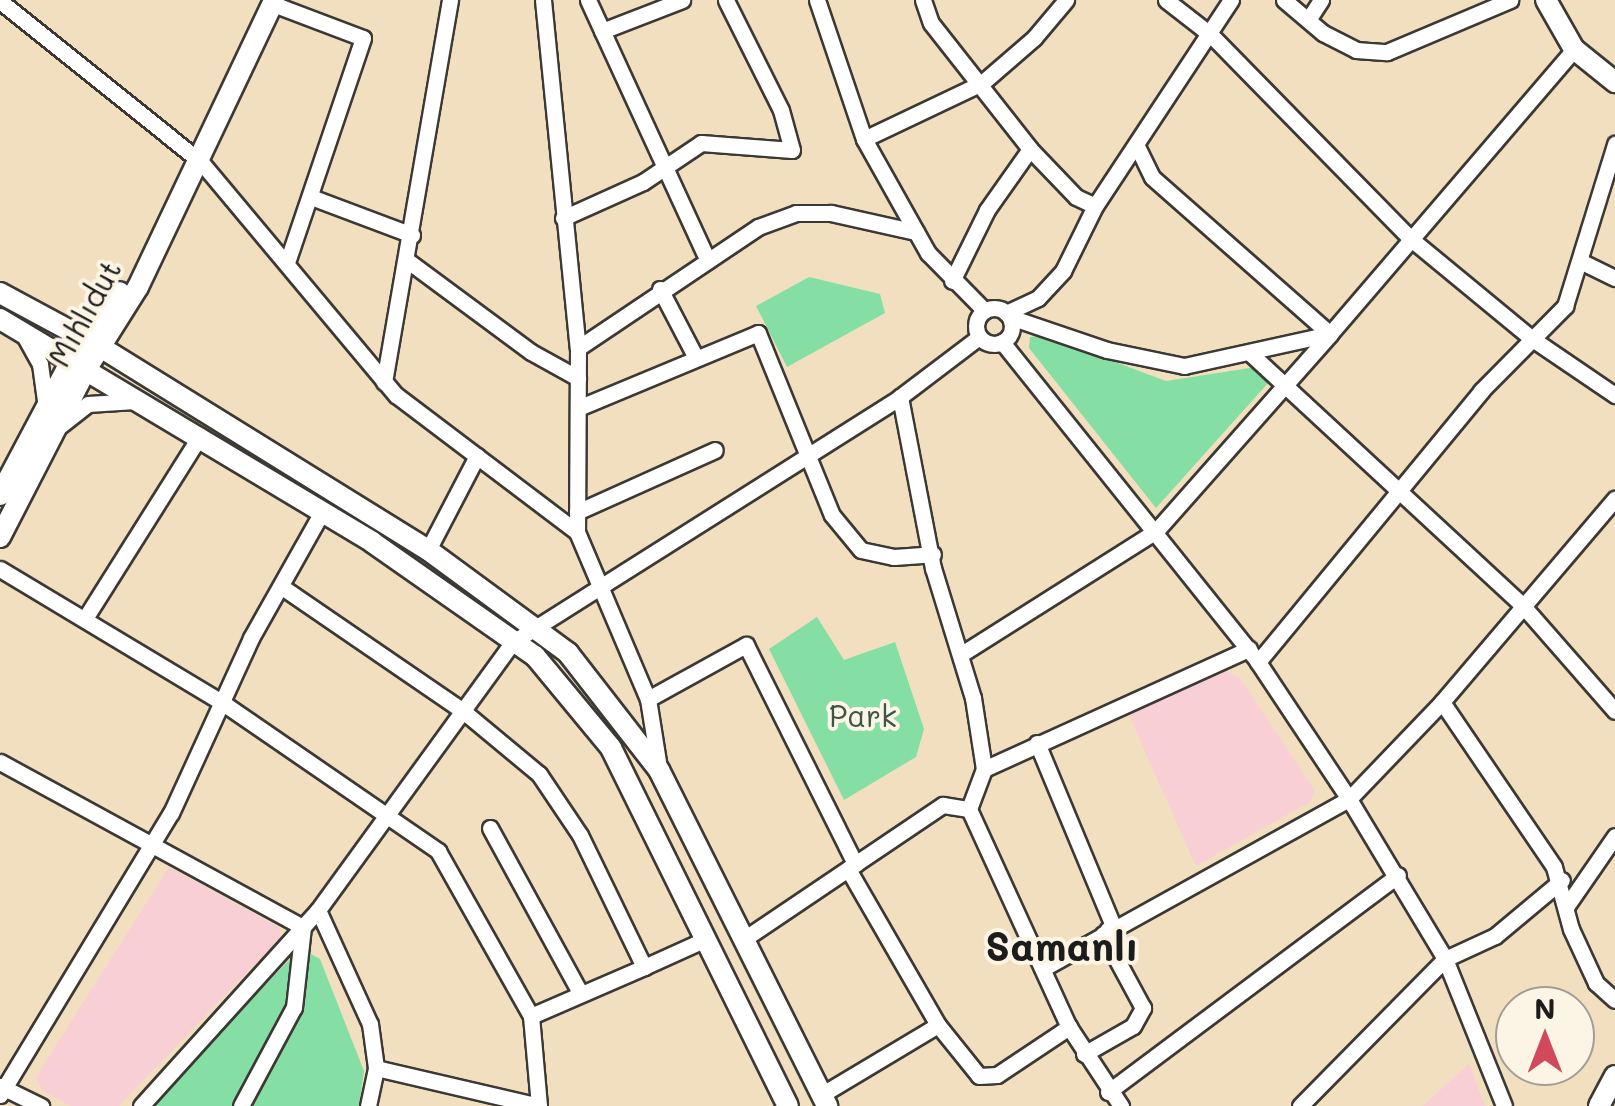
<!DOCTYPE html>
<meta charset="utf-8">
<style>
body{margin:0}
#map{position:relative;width:1615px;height:1106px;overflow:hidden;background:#f1dfbf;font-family:Mali,sans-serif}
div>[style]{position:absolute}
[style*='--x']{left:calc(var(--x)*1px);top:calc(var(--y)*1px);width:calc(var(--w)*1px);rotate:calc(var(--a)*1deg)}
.built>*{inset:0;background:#f7cfd5}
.green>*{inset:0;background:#85dfa5}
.roads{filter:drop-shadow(2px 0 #3c3934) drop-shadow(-2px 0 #3c3934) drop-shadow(0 2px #3c3934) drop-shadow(0 -2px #3c3934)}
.minor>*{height:15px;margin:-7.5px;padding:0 7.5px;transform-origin:7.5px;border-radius:7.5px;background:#fff}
.minor>.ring{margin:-7.5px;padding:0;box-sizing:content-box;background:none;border:15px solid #fff;border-radius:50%}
.major>*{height:20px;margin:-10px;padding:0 10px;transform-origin:10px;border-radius:10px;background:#fff}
span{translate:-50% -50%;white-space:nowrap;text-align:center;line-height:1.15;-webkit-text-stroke:8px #fcf5e5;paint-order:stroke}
.street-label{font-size:30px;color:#1c1c1c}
.park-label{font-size:30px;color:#3c5645}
.district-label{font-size:40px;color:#1c1c1c;font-weight:700}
.north{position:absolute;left:1495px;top:986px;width:100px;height:100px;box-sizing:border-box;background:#fcf5e5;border:2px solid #a29e95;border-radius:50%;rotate:0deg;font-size:28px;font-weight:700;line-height:40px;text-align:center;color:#1c1c1c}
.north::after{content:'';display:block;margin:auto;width:35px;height:45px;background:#d1495b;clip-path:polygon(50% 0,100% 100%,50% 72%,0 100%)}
</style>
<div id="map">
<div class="built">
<div style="clip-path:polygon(1226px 671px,1240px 678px,1315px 791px,1310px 802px,1196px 866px,1128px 713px)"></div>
<div style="clip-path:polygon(169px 867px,280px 928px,280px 938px,119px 1106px,70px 1106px,42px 1090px,36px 1077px)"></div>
<div style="clip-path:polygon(1469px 1064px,1485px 1106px,1423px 1106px)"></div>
</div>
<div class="green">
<div style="clip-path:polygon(809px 277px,880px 294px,885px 313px,787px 367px,756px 306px)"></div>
<div style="clip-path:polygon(1043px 335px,1166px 381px,1256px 367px,1269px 382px,1156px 508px,1029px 348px,1030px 337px)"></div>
<div style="clip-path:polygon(817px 617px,844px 660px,895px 642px,924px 729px,916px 757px,844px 800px,769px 649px)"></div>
<div style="clip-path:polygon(311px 954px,320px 959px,364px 1071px,359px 1106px,148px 1106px,292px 957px)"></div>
</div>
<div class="roads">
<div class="minor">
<div style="--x:543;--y:0;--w:350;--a:84.3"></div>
<div style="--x:578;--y:348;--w:184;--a:90.3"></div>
<div style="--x:588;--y:0;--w:287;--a:65.3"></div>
<div style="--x:817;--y:0;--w:147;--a:71.3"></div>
<div style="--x:864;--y:139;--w:131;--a:60.7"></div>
<div style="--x:928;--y:253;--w:80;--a:45.5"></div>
<div style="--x:923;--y:0;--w:24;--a:71"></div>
<div style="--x:931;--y:23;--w:160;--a:51.8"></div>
<div style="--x:1030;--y:149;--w:75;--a:125.2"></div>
<div style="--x:987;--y:210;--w:79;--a:116.2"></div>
<div style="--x:1166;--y:0;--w:57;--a:37.9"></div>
<div style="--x:1211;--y:35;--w:286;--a:45.6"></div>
<div style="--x:1411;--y:239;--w:156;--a:39.5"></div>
<div style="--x:1531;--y:338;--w:102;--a:34.2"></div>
<div style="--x:1284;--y:0;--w:51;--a:40.2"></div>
<div style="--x:1323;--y:33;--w:37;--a:27"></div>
<div style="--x:1356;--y:50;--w:31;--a:4"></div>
<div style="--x:1387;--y:52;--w:134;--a:-22.9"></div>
<div style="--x:0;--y:1;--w:258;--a:38.7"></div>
<div style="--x:201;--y:162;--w:304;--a:50.1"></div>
<div style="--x:396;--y:395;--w:227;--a:37.1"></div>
<div style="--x:577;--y:532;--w:181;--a:67"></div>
<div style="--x:648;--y:699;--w:70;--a:80.9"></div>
<div style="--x:273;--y:4;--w:96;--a:20.7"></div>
<div style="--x:363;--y:38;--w:234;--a:108.7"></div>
<div style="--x:1308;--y:20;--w:24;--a:-57"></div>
<div style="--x:602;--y:31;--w:86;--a:-21.2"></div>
<div style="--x:864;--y:139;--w:131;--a:-25.4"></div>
<div style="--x:982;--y:83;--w:69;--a:-40.9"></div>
<div style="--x:1034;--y:38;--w:50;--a:-49.9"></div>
<div style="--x:1030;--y:149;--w:66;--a:46.2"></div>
<div style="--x:1076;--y:197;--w:21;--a:25"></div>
<div style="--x:311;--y:197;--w:108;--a:20.6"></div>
<div style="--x:563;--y:218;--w:88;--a:-24.2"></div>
<div style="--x:643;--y:182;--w:70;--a:-33.9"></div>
<div style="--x:701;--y:143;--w:91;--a:4.4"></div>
<div style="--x:792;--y:150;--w:41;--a:-105.4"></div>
<div style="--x:781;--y:110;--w:123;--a:-116.6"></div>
<div style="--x:408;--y:261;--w:153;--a:36.5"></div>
<div style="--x:531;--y:352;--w:54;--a:29"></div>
<div style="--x:1582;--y:262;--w:37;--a:26"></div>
<div style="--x:660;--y:289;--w:76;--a:62.4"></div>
<div class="ring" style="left:976px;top:308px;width:21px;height:21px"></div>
<div style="--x:1006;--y:313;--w:35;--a:-25"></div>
<div style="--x:1038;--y:298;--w:37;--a:-47"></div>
<div style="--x:1063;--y:271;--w:72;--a:-63.8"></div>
<div style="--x:1095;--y:206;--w:247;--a:-56.6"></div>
<div style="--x:1010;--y:317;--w:102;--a:18.8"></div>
<div style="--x:1107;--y:350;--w:79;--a:11.7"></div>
<div style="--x:1184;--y:366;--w:149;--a:-12.4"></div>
<div style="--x:1330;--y:334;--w:375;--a:-49.4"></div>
<div style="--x:25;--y:337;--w:31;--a:61"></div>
<div style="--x:40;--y:364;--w:44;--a:82.2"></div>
<div style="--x:1002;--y:342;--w:410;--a:51.3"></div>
<div style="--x:1258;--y:662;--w:164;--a:56.4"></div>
<div style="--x:1349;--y:799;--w:187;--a:59"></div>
<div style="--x:1445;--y:959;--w:158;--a:68.1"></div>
<div style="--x:578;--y:348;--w:217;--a:-33.9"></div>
<div style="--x:758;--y:227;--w:40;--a:-20.2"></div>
<div style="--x:796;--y:213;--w:35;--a:0"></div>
<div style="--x:831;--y:213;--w:87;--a:12.6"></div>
<div style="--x:1251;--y:354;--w:372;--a:42.8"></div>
<div style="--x:1524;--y:607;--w:138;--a:48.8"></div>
<div style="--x:384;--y:382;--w:388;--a:-80.2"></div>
<div style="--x:900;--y:397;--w:174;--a:79.1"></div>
<div style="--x:933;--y:568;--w:136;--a:72.9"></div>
<div style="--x:973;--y:698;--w:72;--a:81.2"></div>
<div style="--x:984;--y:769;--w:43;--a:110.6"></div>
<div style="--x:969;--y:809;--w:240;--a:65.4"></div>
<div style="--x:1069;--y:1027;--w:95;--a:56.6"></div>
<div style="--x:578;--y:408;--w:195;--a:-22.6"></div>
<div style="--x:758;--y:333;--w:196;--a:67.9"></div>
<div style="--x:832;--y:515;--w:45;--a:50.4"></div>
<div style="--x:861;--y:550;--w:34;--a:12"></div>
<div style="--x:894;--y:557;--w:39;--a:-4"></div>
<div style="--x:61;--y:425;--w:34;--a:-38"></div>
<div style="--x:88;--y:404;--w:47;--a:-3.7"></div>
<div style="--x:577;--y:512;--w:151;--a:-24.2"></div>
<div style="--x:428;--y:550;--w:106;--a:-62.5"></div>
<div style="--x:0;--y:569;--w:257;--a:31"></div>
<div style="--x:220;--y:701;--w:265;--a:34.5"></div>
<div style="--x:438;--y:851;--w:189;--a:60.6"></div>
<div style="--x:531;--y:1016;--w:90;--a:84.9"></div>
<div style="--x:282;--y:587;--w:219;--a:34.4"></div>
<div style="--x:463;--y:711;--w:99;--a:39.7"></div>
<div style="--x:539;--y:774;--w:73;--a:56.1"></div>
<div style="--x:580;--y:835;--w:147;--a:64.1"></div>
<div style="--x:644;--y:967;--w:68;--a:-24.3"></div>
<div style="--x:86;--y:617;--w:214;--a:-57.8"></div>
<div style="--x:963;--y:653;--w:228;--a:-32.3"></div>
<div style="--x:1156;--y:531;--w:263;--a:-48.5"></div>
<div style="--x:1330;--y:334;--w:237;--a:-138.6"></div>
<div style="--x:1152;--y:177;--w:32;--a:-116"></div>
<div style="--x:1258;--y:662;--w:351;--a:-50.5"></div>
<div style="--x:1481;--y:391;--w:120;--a:-45.3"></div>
<div style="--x:1565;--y:306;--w:170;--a:-72.8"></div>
<div style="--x:648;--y:699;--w:112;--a:-28.9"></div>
<div style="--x:746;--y:645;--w:245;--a:63.5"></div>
<div style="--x:1442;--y:702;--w:199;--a:55.8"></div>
<div style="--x:1554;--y:867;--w:64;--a:74.7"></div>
<div style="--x:1571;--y:929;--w:60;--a:65.2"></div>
<div style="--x:1596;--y:983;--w:25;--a:42"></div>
<div style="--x:1037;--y:743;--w:198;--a:67.4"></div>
<div style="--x:1113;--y:926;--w:7;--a:146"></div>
<div style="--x:0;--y:762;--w:345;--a:28.6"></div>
<div style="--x:303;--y:927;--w:81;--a:96.4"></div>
<div style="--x:294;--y:1007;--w:112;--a:118.2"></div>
<div style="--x:984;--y:769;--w:291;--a:-24.4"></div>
<div style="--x:490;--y:828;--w:189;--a:61.3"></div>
<div style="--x:848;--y:869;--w:180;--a:60"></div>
<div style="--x:938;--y:1025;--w:65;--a:51.2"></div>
<div style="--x:979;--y:1076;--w:18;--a:-3"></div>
<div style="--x:997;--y:1075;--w:87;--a:-33.7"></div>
<div style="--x:1566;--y:907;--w:86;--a:-55.4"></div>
<div style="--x:318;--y:910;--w:125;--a:65.5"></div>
<div style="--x:370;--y:1024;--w:44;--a:82.2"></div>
<div style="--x:376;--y:1068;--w:167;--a:13.1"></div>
<div style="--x:744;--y:939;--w:240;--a:-34"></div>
<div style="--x:943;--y:805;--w:26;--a:9"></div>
<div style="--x:1044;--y:968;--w:349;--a:-29"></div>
<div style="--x:1349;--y:799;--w:134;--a:-46.2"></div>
<div style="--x:1442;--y:702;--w:267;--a:-49.6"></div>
<div style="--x:531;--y:1016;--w:123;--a:-23.4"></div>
<div style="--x:1084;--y:1054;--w:56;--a:-29.7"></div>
<div style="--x:1133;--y:1026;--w:21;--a:-61"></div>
<div style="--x:1143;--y:1008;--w:84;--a:-118.4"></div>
<div style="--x:0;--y:1086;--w:46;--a:26"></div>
<div style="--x:1108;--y:1092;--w:362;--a:-36.8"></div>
<div style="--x:0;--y:1095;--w:330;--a:-58.8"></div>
<div style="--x:171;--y:813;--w:192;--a:-65.4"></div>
<div style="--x:251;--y:638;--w:142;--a:-60.6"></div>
<div style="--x:821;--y:1095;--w:136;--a:-30.9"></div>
<div style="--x:141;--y:1106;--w:264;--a:-47.9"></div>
<div style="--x:318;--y:910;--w:331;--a:-54"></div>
<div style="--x:513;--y:642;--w:458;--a:-32.3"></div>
<div style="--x:900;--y:397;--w:99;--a:-37.2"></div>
<div style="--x:368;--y:1106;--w:39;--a:-78"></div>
<div style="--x:1300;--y:1106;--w:206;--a:-45.4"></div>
<div style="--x:1445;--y:959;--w:55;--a:-24.7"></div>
<div style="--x:1495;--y:936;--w:87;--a:-39.9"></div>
</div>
<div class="major">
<div style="--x:1546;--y:0;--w:56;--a:60.3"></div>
<div style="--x:1574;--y:49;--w:53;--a:38.8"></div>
<div style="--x:0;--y:293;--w:116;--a:28.3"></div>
<div style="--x:102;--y:348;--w:384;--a:31.8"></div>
<div style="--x:428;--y:550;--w:174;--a:36.3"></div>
<div style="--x:568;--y:653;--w:148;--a:52.1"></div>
<div style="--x:659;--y:770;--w:376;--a:63.4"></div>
<div style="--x:0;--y:319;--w:434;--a:30.9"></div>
<div style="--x:372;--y:542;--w:199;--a:35"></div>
<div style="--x:535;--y:656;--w:119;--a:50.4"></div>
<div style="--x:611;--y:748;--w:399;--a:63.7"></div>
<div style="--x:0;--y:495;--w:154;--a:-62.1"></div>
<div style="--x:72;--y:359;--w:82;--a:-54.4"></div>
<div style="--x:0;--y:537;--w:190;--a:-62.8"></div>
<div style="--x:87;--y:368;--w:96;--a:-57.8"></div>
<div style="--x:138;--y:287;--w:318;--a:-64.6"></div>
<div style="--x:1599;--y:1106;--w:34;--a:-62"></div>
</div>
</div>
<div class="street-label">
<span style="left:84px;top:313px;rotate:-61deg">Mıhlıdut</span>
</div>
<div class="park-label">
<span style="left:863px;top:715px">Park</span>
</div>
<div class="district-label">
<span style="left:1062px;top:945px">Samanlı</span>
</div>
<div class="north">N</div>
</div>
